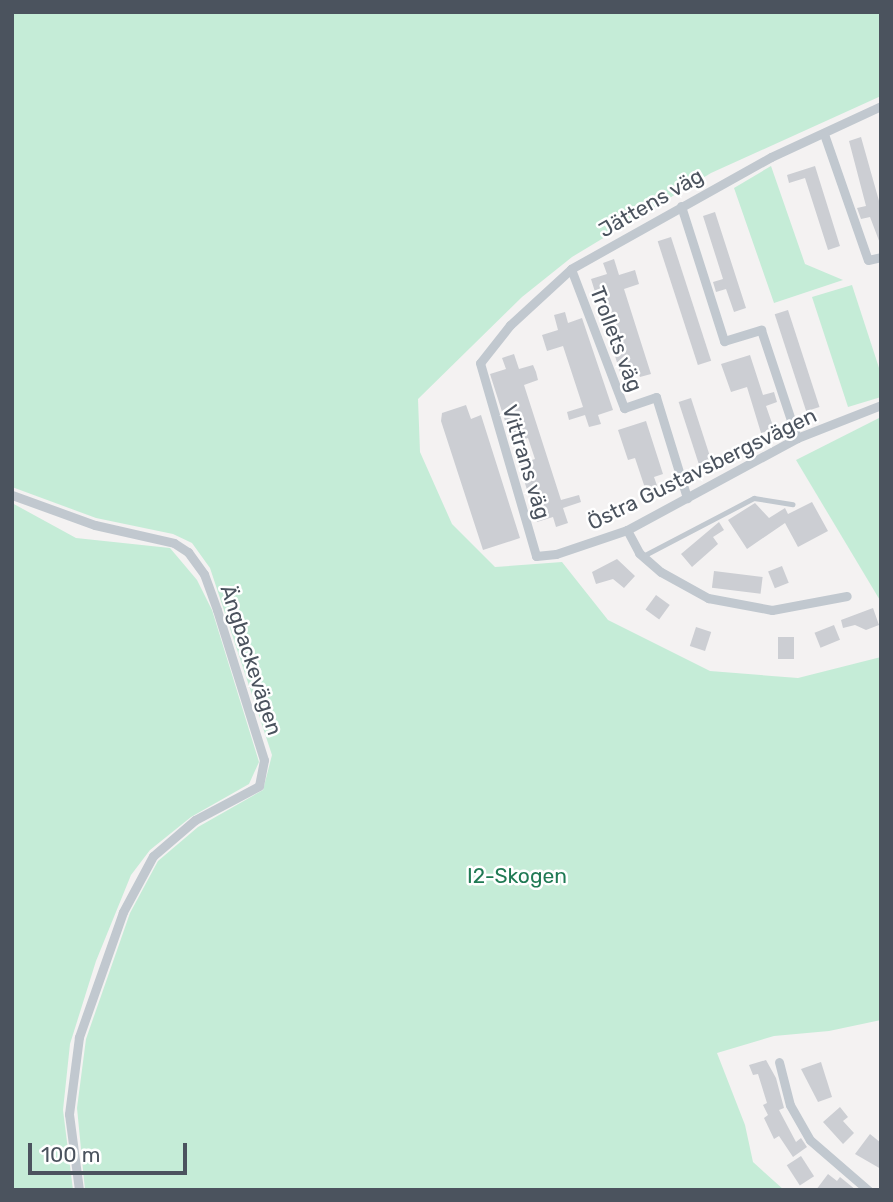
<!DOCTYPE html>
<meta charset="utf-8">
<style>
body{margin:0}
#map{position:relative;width:893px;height:1202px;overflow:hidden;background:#f4f2f2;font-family:Rubik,sans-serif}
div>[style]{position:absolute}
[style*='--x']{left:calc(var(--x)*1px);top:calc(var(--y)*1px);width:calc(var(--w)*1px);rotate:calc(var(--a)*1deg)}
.green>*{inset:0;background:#c5ecd7}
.building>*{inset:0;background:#ccced3;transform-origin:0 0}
.service>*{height:4.5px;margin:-2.25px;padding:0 2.25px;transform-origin:2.25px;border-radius:2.25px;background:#c1c8cf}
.minor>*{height:9px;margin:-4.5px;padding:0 4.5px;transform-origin:4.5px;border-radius:4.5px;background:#c1c8cf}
span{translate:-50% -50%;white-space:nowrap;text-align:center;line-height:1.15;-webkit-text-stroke:5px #fff;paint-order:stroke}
.street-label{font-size:21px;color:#4b535e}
.park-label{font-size:21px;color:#207a54}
.frame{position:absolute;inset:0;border:14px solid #4b535e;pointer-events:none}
.scale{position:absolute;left:28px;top:1143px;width:159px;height:32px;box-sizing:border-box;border:4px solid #4b535e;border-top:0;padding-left:9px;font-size:21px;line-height:24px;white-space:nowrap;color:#4b535e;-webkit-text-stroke:5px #fff;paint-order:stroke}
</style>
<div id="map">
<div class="green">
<div style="clip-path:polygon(12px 12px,881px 12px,881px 96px,711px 173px,572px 257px,522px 297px,418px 399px,420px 452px,452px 524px,495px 567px,562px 562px,608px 620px,710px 671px,798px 678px,881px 657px,881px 1020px,829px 1031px,774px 1036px,717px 1053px,745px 1125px,753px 1162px,784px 1190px,85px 1190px,77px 1108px,86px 1039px,130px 913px,158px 861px,198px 827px,263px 790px,272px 755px,210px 568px,192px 543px,173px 534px,96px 518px,12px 487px)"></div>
<div style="clip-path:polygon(771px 166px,805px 264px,843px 280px,774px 303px,734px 188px)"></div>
<div style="clip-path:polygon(852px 285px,881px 374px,881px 397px,848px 407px,812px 297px)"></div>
<div style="clip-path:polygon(881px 417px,881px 602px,796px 460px)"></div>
<div style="clip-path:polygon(12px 503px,76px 538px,170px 548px,197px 580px,212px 610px,259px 762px,249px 784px,191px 817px,150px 850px,131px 875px,96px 961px,70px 1044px,63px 1110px,73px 1190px,12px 1190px)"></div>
</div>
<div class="building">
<div style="clip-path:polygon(861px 137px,881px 208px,881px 246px,870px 217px,861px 219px,857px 208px,866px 206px,849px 141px)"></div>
<div style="clip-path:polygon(815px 166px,840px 246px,828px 250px,805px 178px,789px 183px,787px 175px)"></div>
<div style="clip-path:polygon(715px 212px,746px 308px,734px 312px,726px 289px,716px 292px,713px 282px,723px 279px,703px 216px)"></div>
<div style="left:671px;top:237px;width:130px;height:14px;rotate:72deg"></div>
<div style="clip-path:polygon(614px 259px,619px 275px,635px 270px,639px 284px,624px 289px,651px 374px,640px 377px,636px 367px,620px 372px,591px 279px,607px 274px,603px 263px)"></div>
<div style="left:788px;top:310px;width:102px;height:14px;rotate:72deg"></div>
<div style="clip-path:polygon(565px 312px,568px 323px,582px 318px,613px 410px,598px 415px,601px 424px,589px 427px,585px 415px,569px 420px,567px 412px,583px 407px,563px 346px,547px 351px,542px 335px,558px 330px,554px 315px)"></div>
<div style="clip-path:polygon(514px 354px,519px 369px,533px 365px,536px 372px,538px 380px,524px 385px,561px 500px,579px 495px,581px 502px,563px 508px,568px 523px,556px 527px,553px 517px,537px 522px,519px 464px,535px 459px,528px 438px,512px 443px,490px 374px,506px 369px,502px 358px)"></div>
<div style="clip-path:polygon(750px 355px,763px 395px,774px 392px,777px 402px,766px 406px,774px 429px,761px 433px,747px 387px,731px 392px,721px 364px)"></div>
<div style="left:691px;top:398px;width:71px;height:13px;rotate:72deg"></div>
<div style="clip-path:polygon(466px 405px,471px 419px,481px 415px,520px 538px,483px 550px,441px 421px,442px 413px)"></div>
<div style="clip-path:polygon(646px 421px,663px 474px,654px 477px,660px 494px,648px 497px,635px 458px,628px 460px,618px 430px)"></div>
<div style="clip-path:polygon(812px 502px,828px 531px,798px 547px,785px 523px,747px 549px,728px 520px,755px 503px,769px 518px,785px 508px,788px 514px)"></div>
<div style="clip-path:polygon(719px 522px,724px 530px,713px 537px,718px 544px,692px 567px,681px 554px)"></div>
<div style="clip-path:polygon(617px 559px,635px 576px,624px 588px,613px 579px,596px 584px,592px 572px)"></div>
<div style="left:782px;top:566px;width:18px;height:15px;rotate:68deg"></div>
<div style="left:714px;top:571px;width:49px;height:17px;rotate:7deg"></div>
<div style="left:656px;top:595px;width:17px;height:18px;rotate:36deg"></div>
<div style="clip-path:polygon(873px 608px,879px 625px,866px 630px,855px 625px,843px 628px,841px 620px)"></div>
<div style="left:834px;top:625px;width:16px;height:21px;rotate:68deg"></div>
<div style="left:696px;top:627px;width:16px;height:20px;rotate:18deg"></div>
<div style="left:778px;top:637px;width:16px;height:22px"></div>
<div style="clip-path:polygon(766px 1060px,776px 1078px,784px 1108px,779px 1110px,796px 1142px,801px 1138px,807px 1147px,793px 1157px,779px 1136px,774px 1139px,764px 1118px,768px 1115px,763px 1105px,767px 1103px,758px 1074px,753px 1075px,749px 1065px)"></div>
<div style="clip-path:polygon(821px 1062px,832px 1097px,818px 1102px,801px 1069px)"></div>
<div style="clip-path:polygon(840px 1107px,848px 1117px,843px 1121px,854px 1133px,843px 1144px,823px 1122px)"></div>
<div style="clip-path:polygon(870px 1134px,881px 1143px,881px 1169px,855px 1154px)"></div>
<div style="left:801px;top:1156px;width:24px;height:17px;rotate:57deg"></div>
<div style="clip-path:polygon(828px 1174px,837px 1181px,840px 1177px,856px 1190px,816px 1190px)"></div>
</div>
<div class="service">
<div style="--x:643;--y:556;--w:125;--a:-27.6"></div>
<div style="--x:754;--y:498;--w:39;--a:9"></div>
</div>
<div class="minor">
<div style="--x:881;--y:106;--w:121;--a:155.1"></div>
<div style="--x:771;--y:157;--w:229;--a:150.8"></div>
<div style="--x:571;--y:269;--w:83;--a:137.4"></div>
<div style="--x:510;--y:325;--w:48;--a:128.3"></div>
<div style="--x:480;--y:363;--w:201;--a:73.8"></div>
<div style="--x:536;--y:556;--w:20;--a:-6"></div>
<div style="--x:556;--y:554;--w:75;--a:-18.7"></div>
<div style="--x:627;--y:530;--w:193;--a:-28.4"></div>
<div style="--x:797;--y:438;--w:90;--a:-21.4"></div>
<div style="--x:824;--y:134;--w:133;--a:70.8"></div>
<div style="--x:868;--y:260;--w:13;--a:-13"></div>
<div style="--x:681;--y:206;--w:142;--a:72.3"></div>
<div style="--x:724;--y:341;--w:39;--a:-17"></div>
<div style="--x:761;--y:330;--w:114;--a:71.6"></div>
<div style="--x:571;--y:269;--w:149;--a:69.1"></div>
<div style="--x:624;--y:408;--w:34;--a:-19"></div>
<div style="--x:656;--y:397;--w:106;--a:72.9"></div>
<div style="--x:12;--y:495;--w:88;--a:19.9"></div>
<div style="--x:95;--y:525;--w:81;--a:12.8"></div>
<div style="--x:174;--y:543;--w:17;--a:33"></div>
<div style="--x:188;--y:552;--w:27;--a:54"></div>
<div style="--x:204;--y:574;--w:38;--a:70"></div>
<div style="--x:217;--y:610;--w:157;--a:72.6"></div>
<div style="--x:264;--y:760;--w:26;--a:101"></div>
<div style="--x:259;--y:786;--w:72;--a:152"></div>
<div style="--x:195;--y:820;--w:55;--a:139.4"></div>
<div style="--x:153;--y:856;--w:64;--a:118.2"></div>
<div style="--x:123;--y:912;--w:133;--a:109.4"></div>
<div style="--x:79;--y:1037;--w:78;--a:97.4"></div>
<div style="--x:69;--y:1114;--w:77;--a:82.5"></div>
<div style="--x:627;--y:530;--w:26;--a:62"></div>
<div style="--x:639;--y:553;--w:29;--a:41"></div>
<div style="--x:661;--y:572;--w:54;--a:29"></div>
<div style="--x:708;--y:598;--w:65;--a:10.6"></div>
<div style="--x:772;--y:610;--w:76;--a:-10.6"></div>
<div style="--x:779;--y:1062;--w:44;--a:75.7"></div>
<div style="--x:790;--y:1105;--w:40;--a:60.3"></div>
<div style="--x:810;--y:1140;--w:77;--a:40.8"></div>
</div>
<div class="street-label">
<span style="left:651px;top:203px;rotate:-30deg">Jättens väg</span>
<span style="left:616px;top:339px;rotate:69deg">Trollets väg</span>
<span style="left:526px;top:462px;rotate:73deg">Vittrans väg</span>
<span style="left:702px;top:469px;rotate:-26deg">Östra Gustavsbergsvägen</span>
<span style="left:251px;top:660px;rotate:72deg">Ängbackevägen</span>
</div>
<div class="park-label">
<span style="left:517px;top:876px">I2-Skogen</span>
</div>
<div class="frame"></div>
<div class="scale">100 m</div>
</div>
